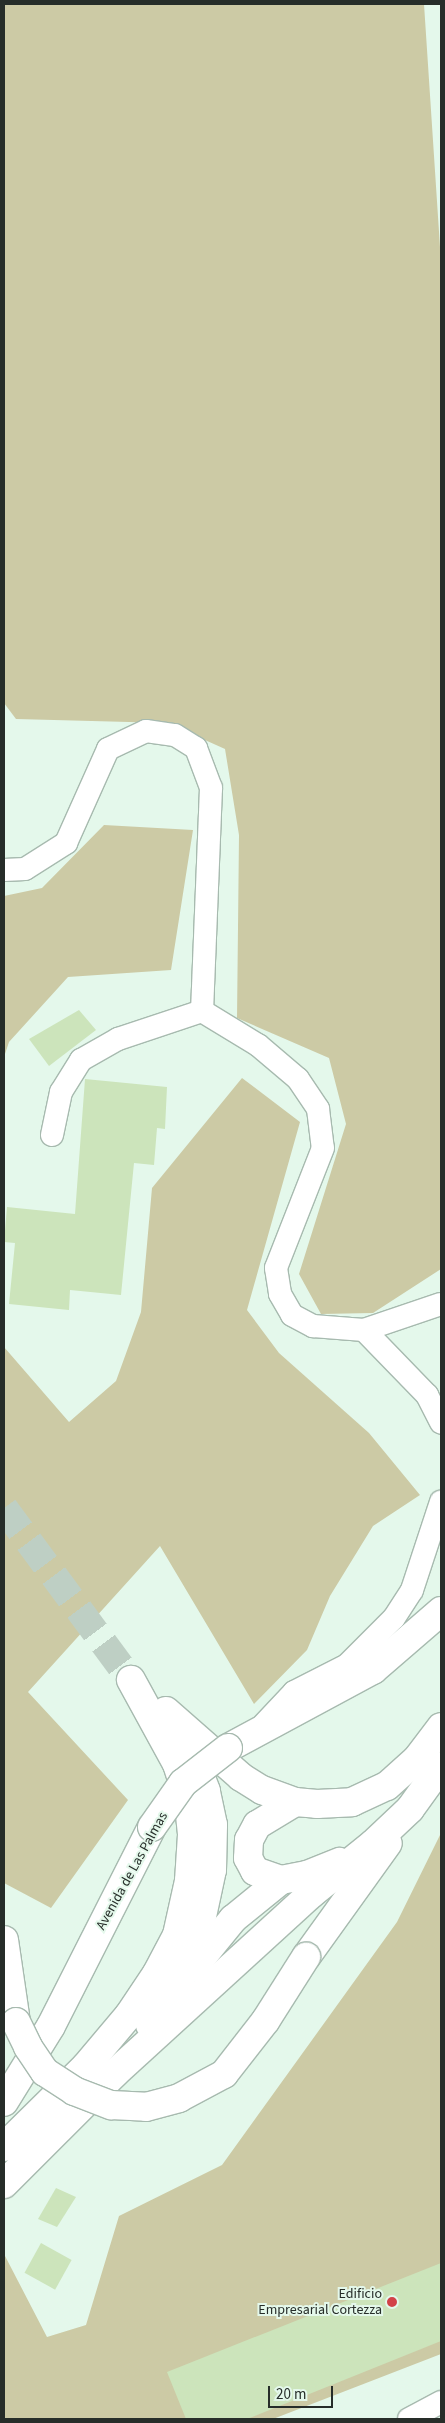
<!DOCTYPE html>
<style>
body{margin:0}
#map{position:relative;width:445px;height:2423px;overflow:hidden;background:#e4f8eb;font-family:"Source Sans 3",sans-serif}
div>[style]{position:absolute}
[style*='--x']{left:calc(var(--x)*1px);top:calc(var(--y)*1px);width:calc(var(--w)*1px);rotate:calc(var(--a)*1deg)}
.green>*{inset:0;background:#cccaa5}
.building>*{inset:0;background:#cce4bb;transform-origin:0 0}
.major-tunnel>*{height:28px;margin-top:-14px;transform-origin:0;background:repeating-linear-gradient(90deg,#becfc4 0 28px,transparent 0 42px)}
.roads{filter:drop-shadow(1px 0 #a7baaf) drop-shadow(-1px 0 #a7baaf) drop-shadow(0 1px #a7baaf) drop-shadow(0 -1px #a7baaf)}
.minor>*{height:22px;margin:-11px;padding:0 11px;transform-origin:11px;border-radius:11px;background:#fff}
.major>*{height:28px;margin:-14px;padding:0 14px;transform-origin:14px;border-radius:14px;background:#fff}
.bridges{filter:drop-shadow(1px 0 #a7baaf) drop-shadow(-1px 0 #a7baaf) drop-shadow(0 1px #a7baaf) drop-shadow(0 -1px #a7baaf)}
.major-bridge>*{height:28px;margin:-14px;padding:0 14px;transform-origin:14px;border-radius:14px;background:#fff}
.dots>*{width:14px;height:14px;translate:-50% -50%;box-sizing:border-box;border:2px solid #e4f8eb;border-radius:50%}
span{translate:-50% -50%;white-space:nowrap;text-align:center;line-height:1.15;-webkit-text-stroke:4px #e4f8eb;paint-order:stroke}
.street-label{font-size:14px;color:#262d29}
.poi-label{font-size:14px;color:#262d29}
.right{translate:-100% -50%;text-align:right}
.frame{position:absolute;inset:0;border:5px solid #262d29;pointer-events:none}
.scale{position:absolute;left:268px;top:2386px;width:65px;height:22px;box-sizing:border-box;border:2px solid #262d29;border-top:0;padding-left:6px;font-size:15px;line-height:18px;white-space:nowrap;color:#262d29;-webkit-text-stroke:4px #e4f8eb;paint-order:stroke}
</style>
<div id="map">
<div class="green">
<div style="clip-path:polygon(4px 4px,424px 4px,441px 262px,441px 1269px,373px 1313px,321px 1314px,299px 1274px,346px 1124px,329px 1058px,237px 1018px,239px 835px,225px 749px,167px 723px,16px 719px,4px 703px)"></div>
<div style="clip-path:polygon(104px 825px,193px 830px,171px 970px,68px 977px,9px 1042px,4px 1057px,4px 896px,42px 888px)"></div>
<div style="clip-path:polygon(242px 1078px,300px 1122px,247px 1310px,279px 1353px,369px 1433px,420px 1495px,373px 1526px,330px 1596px,307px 1650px,254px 1704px,160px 1546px,28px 1692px,128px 1800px,51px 1908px,4px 1883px,4px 1347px,69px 1422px,116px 1381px,141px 1312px,152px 1188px)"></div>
<div style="clip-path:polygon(441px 1833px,441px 2354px,273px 2419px,4px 2419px,4px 2254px,47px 2337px,86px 2325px,119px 2216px,222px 2165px,397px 1922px)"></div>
</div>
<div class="building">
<div style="clip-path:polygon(79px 1010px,96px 1030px,49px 1066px,29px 1039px)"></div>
<div style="clip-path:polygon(85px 1079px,167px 1087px,165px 1129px,157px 1128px,154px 1165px,134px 1163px,121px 1295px,70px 1290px,69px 1310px,9px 1304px,15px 1243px,4px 1242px,7px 1207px,75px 1214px)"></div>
<div style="clip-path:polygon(56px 2188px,76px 2197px,57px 2227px,38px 2219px)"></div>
<div style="left:41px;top:2243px;width:35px;height:34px;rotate:29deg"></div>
<div style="clip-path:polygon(441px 2263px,441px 2341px,247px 2419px,186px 2419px,167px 2372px)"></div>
</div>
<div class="major-tunnel">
<div style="--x:4;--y:1508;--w:214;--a:53.6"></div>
</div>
<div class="roads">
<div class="minor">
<div style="--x:4;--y:870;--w:21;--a:-3"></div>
<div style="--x:25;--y:869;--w:49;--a:-32.4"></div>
<div style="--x:66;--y:843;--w:103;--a:-65.9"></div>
<div style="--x:108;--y:749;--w:42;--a:-25.3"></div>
<div style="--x:146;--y:731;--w:29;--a:8"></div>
<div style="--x:175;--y:735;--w:25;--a:32"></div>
<div style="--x:196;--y:748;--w:43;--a:69.4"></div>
<div style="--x:211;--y:788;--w:223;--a:92.3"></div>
<div style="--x:202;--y:1011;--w:66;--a:31.3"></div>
<div style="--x:258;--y:1045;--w:52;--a:40.4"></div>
<div style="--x:298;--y:1079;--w:36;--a:56"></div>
<div style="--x:318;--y:1109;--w:39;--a:83"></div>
<div style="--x:323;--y:1148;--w:129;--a:111.4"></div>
<div style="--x:276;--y:1268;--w:26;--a:81"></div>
<div style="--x:280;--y:1294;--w:24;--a:60"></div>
<div style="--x:292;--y:1315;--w:24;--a:28"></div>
<div style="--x:313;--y:1326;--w:51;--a:4.5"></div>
<div style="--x:364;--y:1330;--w:81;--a:-18.7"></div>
<div style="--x:52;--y:1135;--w:44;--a:-78.2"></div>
<div style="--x:61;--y:1092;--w:38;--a:-58"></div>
<div style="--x:81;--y:1060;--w:43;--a:-29.6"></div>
<div style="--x:118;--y:1039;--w:89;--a:-18.4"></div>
<div style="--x:364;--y:1330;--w:91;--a:45.9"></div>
<div style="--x:427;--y:1395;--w:31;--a:63"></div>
<div style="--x:264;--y:1724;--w:44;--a:-46.8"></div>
<div style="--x:294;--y:1692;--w:59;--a:-27"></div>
<div style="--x:347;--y:1665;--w:66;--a:-45"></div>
<div style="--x:394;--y:1618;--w:33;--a:-57"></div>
<div style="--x:412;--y:1590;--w:93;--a:-71.8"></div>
<div style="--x:409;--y:2419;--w:36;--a:-28"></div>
</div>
<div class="major">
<div style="--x:166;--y:1711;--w:100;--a:41.3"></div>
<div style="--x:241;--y:1777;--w:25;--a:32"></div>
<div style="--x:262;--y:1790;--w:35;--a:20"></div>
<div style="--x:295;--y:1802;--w:22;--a:5"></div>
<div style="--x:317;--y:1804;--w:35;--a:-3"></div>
<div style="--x:352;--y:1802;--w:38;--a:-25"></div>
<div style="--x:387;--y:1786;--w:40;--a:-42"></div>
<div style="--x:417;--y:1759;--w:40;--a:-53"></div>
<div style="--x:228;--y:1748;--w:165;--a:-28.3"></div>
<div style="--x:373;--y:1670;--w:90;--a:-40.9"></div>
<div style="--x:295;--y:1802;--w:44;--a:148.8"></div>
<div style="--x:257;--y:1825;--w:17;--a:118"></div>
<div style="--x:249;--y:1840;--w:18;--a:93"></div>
<div style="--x:248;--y:1858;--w:15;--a:62"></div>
<div style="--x:255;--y:1871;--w:28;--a:19"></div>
<div style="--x:281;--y:1880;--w:26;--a:-11"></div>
<div style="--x:307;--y:1875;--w:35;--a:-22"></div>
<div style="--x:4;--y:1940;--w:83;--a:81.7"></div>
<div style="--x:306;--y:1957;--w:140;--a:-54.3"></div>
<div style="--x:194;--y:1967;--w:62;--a:-50.9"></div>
<div style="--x:233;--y:1919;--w:62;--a:-39.1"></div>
<div style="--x:150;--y:2025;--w:42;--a:-53.7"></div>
<div style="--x:175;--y:1991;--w:47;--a:-64.5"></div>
<div style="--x:195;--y:1949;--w:81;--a:-77.9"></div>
<div style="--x:212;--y:1870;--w:45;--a:-88.7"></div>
<div style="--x:213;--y:1825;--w:35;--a:-102"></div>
<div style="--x:206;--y:1791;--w:45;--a:-110.9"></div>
<div style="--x:4;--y:2102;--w:89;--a:-58.3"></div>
<div style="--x:51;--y:2026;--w:223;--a:-63.1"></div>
<div style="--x:4;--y:2147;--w:115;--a:-44.6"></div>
<div style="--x:86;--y:2066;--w:67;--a:-49.9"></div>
<div style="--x:129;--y:2015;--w:50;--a:-56.3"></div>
<div style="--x:157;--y:1973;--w:43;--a:-62.2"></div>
<div style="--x:177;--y:1935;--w:55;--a:-77.5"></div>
<div style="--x:189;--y:1881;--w:47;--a:-86.3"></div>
<div style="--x:192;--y:1834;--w:36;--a:-96"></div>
<div style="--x:188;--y:1798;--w:36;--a:-108"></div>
<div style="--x:177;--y:1764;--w:96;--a:-118.7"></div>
<div style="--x:4;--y:2184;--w:157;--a:-45"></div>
<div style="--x:115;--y:2073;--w:265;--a:-42.4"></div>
<div style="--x:311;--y:1894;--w:80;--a:-38.9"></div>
<div style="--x:373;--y:1844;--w:51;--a:-43.4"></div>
<div style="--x:410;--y:1809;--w:53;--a:-54.2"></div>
</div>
</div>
<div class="bridges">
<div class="major-bridge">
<div style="--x:152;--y:1827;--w:54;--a:-54.8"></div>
<div style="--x:183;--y:1783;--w:57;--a:-37.9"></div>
<div style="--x:16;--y:2022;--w:28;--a:64"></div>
<div style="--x:28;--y:2047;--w:30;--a:56"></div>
<div style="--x:45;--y:2072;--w:35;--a:33"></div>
<div style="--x:74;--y:2091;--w:40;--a:21"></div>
<div style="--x:111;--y:2105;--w:35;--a:3"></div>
<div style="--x:146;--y:2107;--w:34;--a:-15"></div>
<div style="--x:179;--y:2098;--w:51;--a:-28.1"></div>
<div style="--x:224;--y:2074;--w:68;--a:-52.1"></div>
<div style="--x:266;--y:2020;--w:75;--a:-57.6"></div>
</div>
</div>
<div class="dots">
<div style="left:392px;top:2302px;background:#d24248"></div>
</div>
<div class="street-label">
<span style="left:132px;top:1871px;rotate:-61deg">Avenida de Las Palmas</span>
</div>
<div class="poi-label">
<span class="right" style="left:382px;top:2302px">Edificio<br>Empresarial Cortezza</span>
</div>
<div class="frame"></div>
<div class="scale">20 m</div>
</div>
